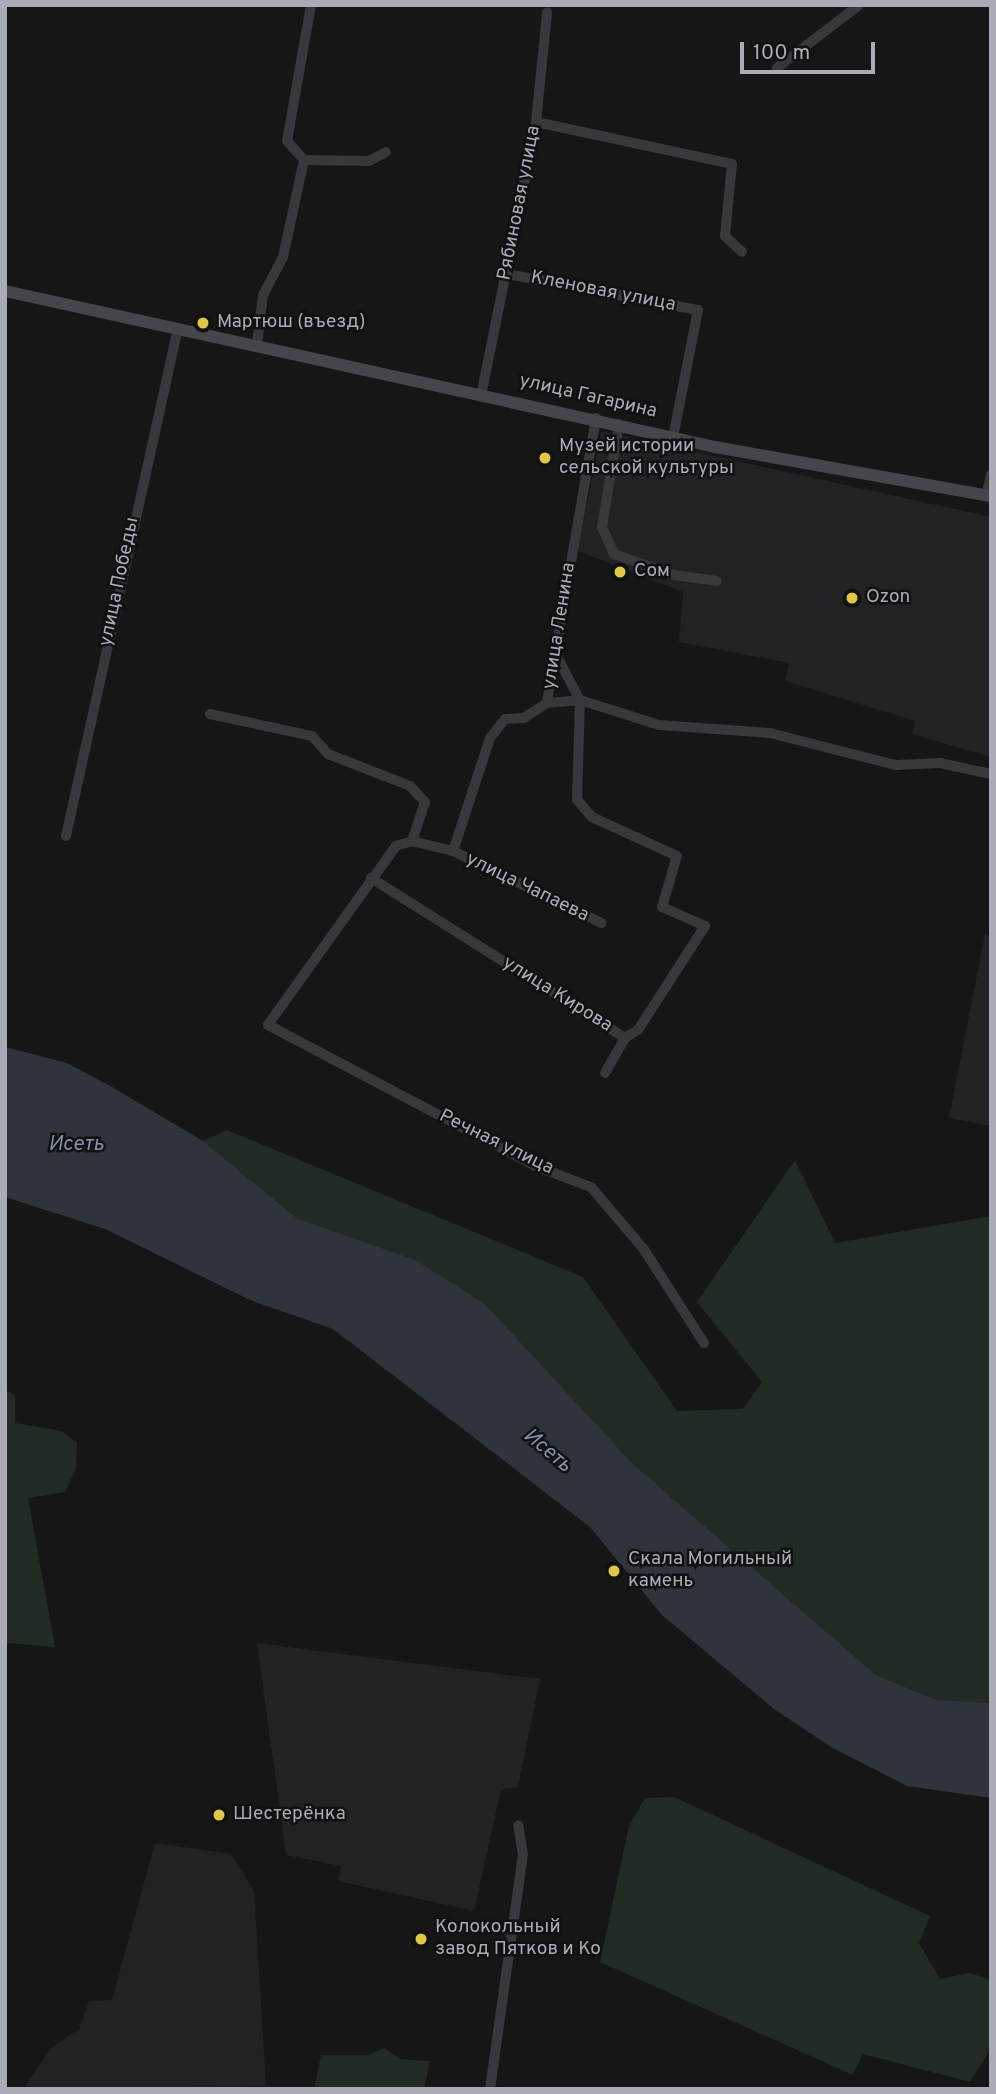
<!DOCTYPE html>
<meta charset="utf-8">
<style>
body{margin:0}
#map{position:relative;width:996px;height:2094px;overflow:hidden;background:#161617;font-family:Overpass,sans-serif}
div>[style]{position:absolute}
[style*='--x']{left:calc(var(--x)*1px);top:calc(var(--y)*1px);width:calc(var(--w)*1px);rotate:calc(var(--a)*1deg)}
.built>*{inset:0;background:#222224}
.green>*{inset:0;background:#222a24}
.water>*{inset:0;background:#2f343c}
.street>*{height:10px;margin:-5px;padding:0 5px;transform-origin:5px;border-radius:5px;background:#37373c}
.secondary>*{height:12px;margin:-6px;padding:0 6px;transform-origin:6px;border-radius:6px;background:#45464c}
.dots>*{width:19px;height:19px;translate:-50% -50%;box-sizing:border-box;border:4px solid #111112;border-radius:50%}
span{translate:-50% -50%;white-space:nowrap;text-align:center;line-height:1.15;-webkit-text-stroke:5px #111112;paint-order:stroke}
.street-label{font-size:19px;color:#a9abb6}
.poi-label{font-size:19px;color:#a9abb6}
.left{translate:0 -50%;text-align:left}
.water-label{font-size:21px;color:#8392ae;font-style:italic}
.frame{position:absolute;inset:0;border:7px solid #a9abb6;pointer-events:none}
.scale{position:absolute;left:740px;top:42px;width:135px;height:32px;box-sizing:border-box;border:4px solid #a9abb6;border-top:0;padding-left:9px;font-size:21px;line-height:24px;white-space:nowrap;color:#a9abb6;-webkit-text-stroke:5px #111112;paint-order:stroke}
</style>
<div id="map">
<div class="built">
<div style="clip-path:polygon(601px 431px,991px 517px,991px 757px,912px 734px,915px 721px,785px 681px,789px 663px,679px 642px,683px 592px,578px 551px)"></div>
<div style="clip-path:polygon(985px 934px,991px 937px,991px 1126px,949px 1118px)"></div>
<div style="clip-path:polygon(257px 1643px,540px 1679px,518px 1787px,501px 1789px,474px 1911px,338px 1881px,341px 1866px,286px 1855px)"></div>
<div style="clip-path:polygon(155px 1843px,231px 1854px,254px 1891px,266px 2086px,282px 2086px,23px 2089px,52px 2047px,79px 2029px,89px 2001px,112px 2000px)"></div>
</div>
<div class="green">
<div style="clip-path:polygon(227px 1130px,583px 1277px,677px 1411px,743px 1409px,762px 1382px,697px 1302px,795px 1160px,835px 1243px,991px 1216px,991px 1703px,937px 1700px,876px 1675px,633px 1464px,485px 1304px,298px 1219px,203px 1141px)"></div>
<div style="clip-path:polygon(5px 1390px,15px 1395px,15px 1423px,62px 1431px,77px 1443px,76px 1469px,65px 1492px,28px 1498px,55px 1647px,5px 1643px)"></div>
<div style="clip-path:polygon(674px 1797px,930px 1916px,919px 1943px,940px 1979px,970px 1973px,991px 1980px,991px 2048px,970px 2082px,863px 2054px,853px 2075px,600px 1962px,629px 1826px,645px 1798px)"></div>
<div style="clip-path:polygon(384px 2048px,400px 2059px,430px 2061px,424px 2089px,314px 2089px,321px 2055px,368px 2055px)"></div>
</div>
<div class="water">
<div style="clip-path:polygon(5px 1047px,67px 1063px,112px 1087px,203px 1141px,298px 1219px,415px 1260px,485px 1304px,633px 1464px,876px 1675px,937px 1700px,991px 1703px,991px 1798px,907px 1786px,831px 1747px,774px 1709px,662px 1615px,590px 1527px,333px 1329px,250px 1300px,105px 1229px,5px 1197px)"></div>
</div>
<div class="street">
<div style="--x:311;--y:5;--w:138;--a:100"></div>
<div style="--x:287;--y:141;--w:25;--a:48"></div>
<div style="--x:304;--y:160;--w:65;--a:0.9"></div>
<div style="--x:369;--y:161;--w:19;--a:-28"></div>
<div style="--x:777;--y:68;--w:103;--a:-37.5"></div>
<div style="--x:536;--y:122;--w:200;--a:12.1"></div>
<div style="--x:732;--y:164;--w:72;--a:95.6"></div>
<div style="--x:725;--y:236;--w:23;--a:43"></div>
<div style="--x:507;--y:274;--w:194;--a:10.7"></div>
<div style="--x:698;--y:310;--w:129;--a:101.1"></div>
<div style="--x:257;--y:345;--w:50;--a:-83.2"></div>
<div style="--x:263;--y:295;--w:43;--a:-62.2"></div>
<div style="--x:283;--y:257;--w:99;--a:-77.8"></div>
<div style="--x:482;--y:391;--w:274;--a:-78.6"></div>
<div style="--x:536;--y:122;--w:110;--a:-84.2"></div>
<div style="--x:596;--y:418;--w:289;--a:99.8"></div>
<div style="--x:547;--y:703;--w:27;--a:147"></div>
<div style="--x:524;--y:718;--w:19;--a:177"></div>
<div style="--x:505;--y:719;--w:24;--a:128"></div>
<div style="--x:490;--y:738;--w:119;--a:108.1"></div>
<div style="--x:453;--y:851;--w:42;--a:-166.3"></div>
<div style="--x:412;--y:841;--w:17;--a:163"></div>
<div style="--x:396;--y:846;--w:220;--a:125.6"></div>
<div style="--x:268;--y:1025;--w:302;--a:27.8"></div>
<div style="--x:535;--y:1166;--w:60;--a:20.6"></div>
<div style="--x:591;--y:1187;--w:80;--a:49.6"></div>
<div style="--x:643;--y:1248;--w:113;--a:57.3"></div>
<div style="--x:619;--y:424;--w:104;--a:99.4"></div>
<div style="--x:602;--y:527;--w:30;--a:66"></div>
<div style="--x:614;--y:554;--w:64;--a:19.3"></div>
<div style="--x:674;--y:575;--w:43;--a:7.9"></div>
<div style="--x:986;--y:496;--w:22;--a:-77"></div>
<div style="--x:547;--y:703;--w:33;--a:-5"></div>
<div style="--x:580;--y:700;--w:83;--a:17.6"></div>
<div style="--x:659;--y:725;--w:111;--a:4.1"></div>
<div style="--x:770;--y:733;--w:130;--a:14.3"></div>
<div style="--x:896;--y:765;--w:44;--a:-2.6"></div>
<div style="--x:940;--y:763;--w:52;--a:12.2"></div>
<div style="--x:210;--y:714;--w:104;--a:12.2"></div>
<div style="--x:312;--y:736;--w:24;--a:48"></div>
<div style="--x:328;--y:754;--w:88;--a:21.3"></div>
<div style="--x:410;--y:786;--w:22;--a:47"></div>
<div style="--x:425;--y:802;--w:41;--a:108.4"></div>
<div style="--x:66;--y:836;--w:520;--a:-77.57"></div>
<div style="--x:453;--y:851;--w:165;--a:25.9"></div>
<div style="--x:371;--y:878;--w:300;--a:32.2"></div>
<div style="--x:625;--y:1038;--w:15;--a:-32"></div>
<div style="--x:638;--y:1030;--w:124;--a:-57.2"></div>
<div style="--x:705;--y:926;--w:47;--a:-156.2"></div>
<div style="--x:662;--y:907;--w:53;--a:-73.6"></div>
<div style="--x:677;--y:856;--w:94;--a:-155.4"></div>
<div style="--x:592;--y:817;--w:23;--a:-131"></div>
<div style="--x:577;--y:800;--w:100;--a:-88.3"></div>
<div style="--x:580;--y:700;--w:49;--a:-118.1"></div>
<div style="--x:605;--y:1073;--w:40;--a:-60.3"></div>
<div style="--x:490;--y:2089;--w:236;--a:-82"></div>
<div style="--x:523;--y:1855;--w:30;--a:-99"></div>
</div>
<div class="secondary">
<div style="--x:5;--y:291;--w:727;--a:12.39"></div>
<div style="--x:715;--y:447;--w:280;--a:10.1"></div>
</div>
<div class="dots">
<div style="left:203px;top:323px;background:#e0c845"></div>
<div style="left:545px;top:458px;background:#e0c845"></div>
<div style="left:620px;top:572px;background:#e0c845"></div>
<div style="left:852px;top:598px;background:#e0c845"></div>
<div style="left:614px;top:1571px;background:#e0c845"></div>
<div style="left:219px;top:1815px;background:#e0c845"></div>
<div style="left:421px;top:1939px;background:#e0c845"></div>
</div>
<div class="street-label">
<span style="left:520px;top:203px;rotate:-79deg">Рябиновая улица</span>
<span style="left:603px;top:292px;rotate:11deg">Кленовая улица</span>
<span style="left:588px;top:397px;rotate:13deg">улица Гагарина</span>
<span style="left:120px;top:582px;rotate:-78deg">улица Победы</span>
<span style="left:560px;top:626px;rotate:-81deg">улица Ленина</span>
<span style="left:527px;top:888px;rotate:26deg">улица Чапаева</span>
<span style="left:557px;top:995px;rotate:32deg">улица Кирова</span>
<span style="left:496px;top:1143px;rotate:26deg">Речная улица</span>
</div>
<div class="poi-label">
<span class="left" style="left:217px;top:323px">Мартюш (въезд)</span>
<span class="left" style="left:559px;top:458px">Музей истории<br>сельской культуры</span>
<span class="left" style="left:634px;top:572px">Сом</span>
<span class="left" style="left:866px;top:598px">Ozon</span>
<span class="left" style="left:628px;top:1571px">Скала Могильный<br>камень</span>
<span class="left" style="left:233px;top:1815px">Шестерёнка</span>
<span class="left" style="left:435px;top:1939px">Колокольный<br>завод Пятков и Ко</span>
</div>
<div class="water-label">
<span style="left:76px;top:1145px">Исеть</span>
<span style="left:547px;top:1451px;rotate:40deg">Исеть</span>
</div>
<div class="frame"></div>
<div class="scale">100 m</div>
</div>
